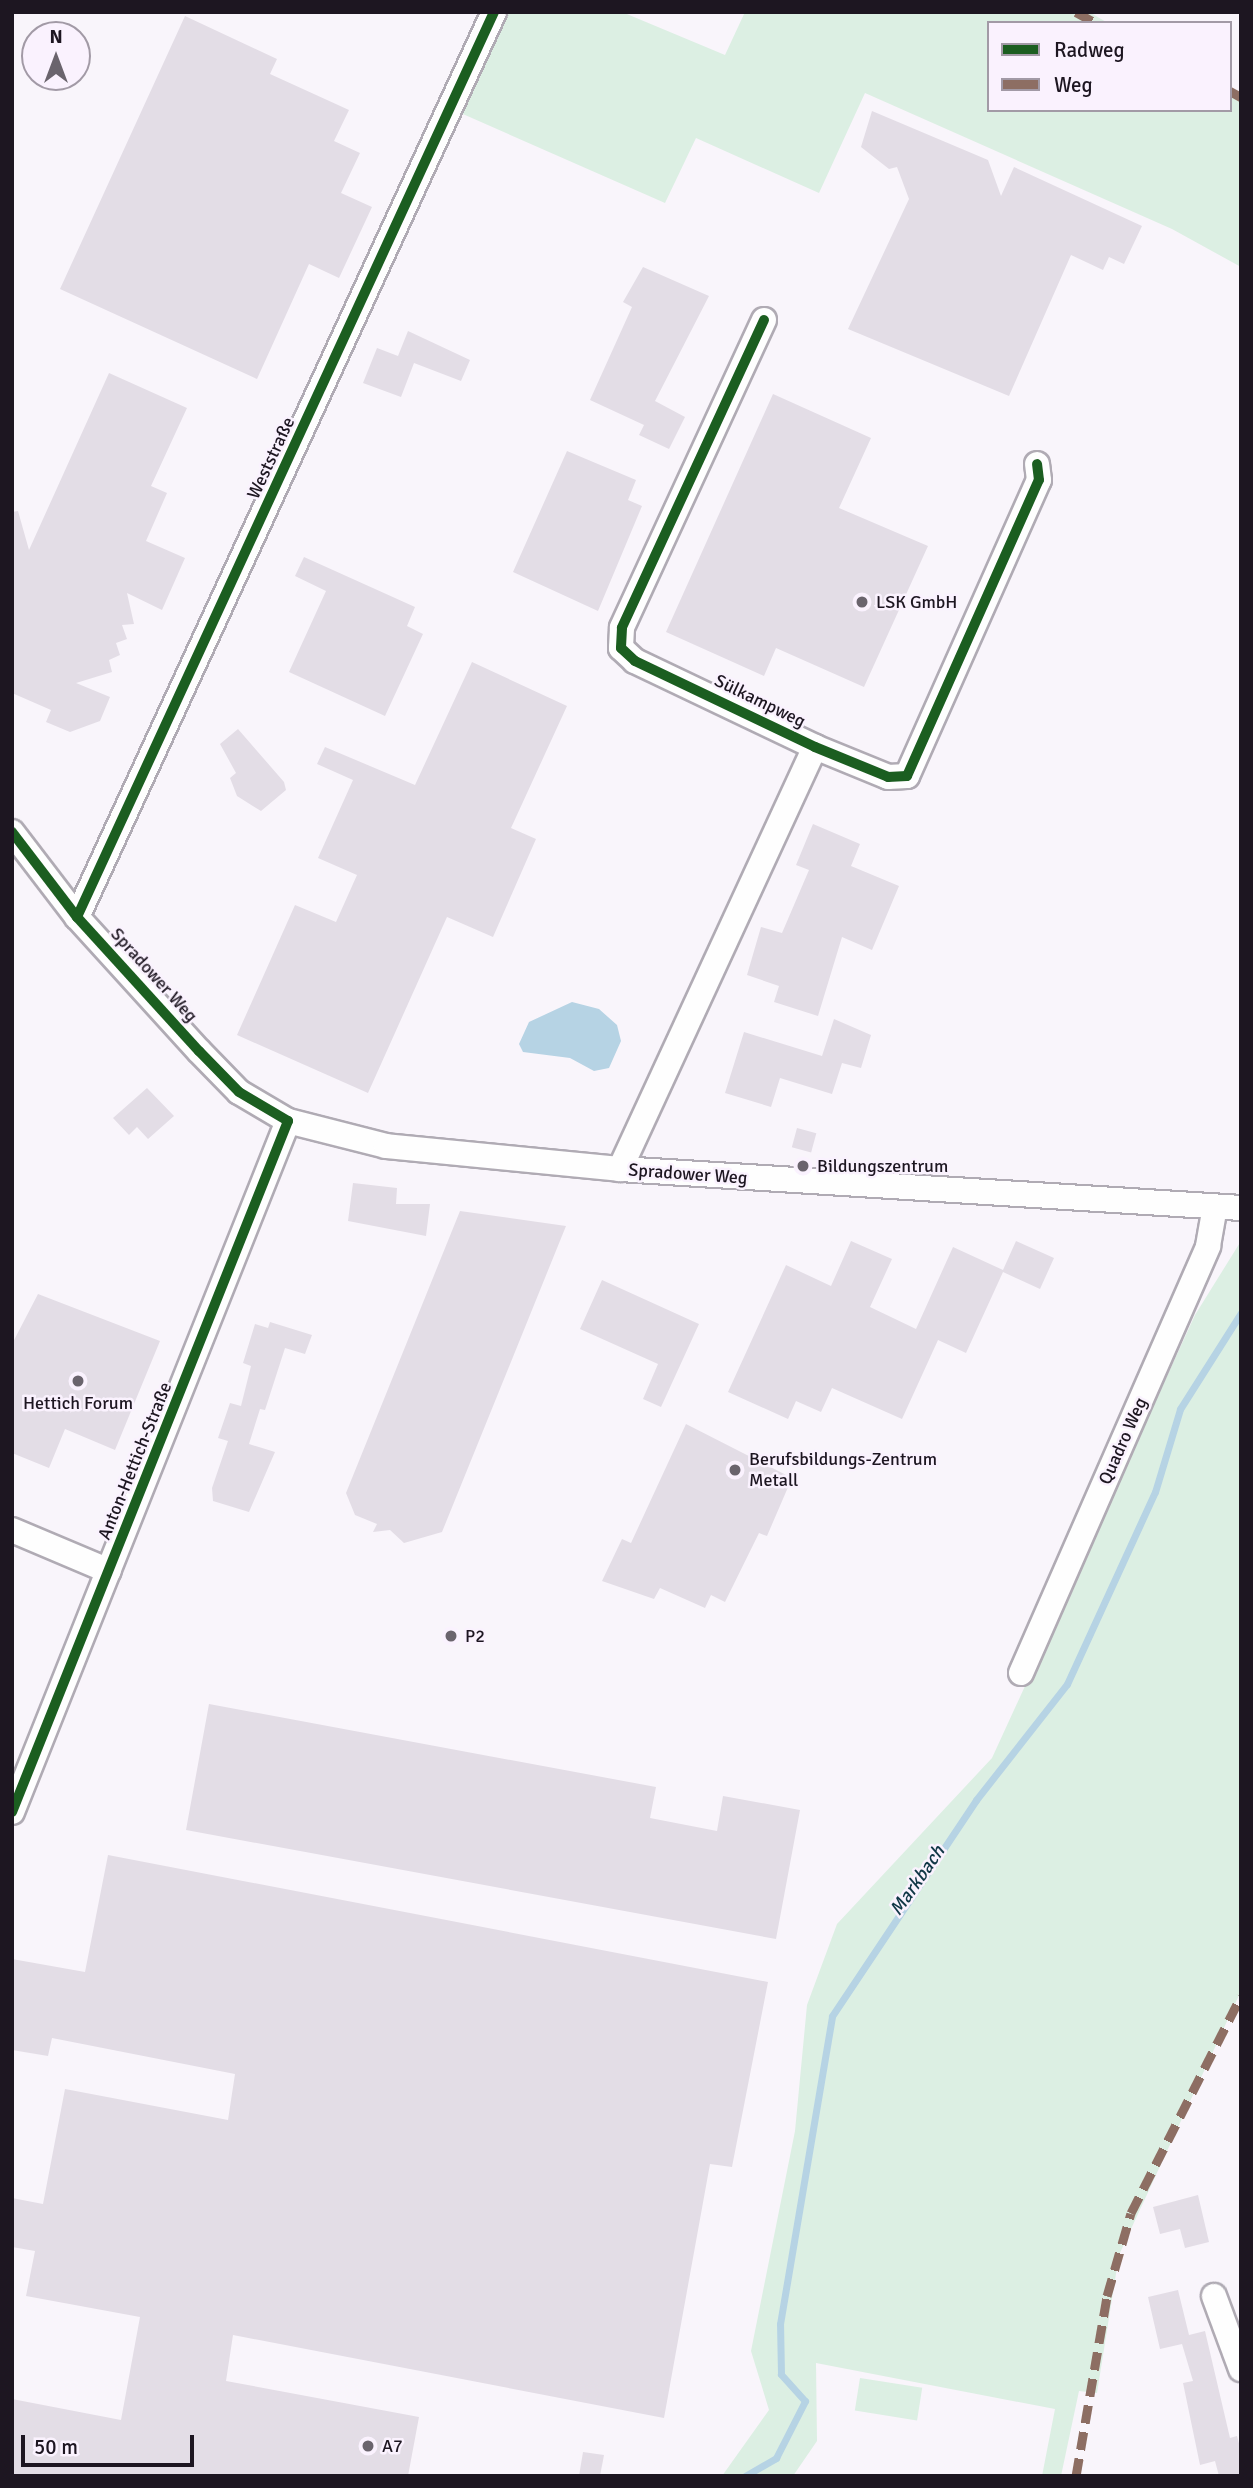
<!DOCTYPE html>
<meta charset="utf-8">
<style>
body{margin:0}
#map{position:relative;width:1253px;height:2488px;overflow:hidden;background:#f9f5fb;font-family:Signika,sans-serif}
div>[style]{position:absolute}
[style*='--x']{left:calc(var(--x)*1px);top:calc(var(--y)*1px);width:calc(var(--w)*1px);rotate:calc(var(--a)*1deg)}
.green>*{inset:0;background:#dcefe3;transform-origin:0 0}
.water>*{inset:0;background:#b6d3e4}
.stream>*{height:7px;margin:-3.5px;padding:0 3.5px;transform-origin:3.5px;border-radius:3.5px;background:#b6d3e4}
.building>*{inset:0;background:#e3dde6;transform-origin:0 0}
.roads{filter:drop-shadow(2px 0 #b0abb4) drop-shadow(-2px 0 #b0abb4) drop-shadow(0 2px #b0abb4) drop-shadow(0 -2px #b0abb4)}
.street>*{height:24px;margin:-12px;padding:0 12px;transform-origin:12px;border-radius:12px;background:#fefefe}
.quiet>*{height:9px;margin-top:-4.5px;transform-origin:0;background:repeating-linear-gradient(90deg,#8d6e63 0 18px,transparent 0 27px)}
.cycleway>*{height:10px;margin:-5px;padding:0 5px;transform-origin:5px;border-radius:5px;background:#1b5e20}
.dots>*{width:19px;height:19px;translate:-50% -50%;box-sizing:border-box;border:4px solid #faf2fe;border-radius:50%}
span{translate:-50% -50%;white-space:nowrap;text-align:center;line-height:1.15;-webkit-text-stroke:5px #faf2fe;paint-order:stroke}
.street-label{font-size:18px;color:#1d1621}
.poi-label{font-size:18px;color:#1d1621}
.left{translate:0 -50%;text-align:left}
.water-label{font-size:19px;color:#103746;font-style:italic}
.frame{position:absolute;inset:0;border:14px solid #1d1621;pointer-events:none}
.legend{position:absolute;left:987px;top:21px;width:245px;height:91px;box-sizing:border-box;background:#faf2fe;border:2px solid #a29aa6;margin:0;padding:9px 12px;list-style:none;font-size:21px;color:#1d1621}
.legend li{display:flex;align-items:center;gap:14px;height:35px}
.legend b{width:35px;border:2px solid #a29aa6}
.north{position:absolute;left:21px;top:21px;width:70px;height:70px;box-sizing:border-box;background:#faf2fe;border:2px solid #a29aa6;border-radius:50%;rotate:0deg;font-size:19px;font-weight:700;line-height:28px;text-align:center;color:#1d1621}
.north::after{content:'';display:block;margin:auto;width:24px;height:32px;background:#6a646d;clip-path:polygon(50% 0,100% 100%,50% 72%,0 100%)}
.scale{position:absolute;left:21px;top:2435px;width:173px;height:32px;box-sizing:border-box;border:4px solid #1d1621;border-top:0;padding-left:9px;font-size:21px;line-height:24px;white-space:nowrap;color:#1d1621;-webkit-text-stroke:5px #faf2fe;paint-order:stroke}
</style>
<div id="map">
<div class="green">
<div style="clip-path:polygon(506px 12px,622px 12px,725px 55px,745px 12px,1089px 12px,1108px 23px,989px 23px,989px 110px,1230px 110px,1230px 88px,1241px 94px,1241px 267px,1172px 229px,865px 93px,819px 193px,696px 138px,665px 203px,456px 111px)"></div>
<div style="clip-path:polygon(1241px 1241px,1241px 1991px,1119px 2255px,1097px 2393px,1079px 2391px,1061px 2476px,1042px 2476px,1055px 2409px,816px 2363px,817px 2441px,793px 2476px,722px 2476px,769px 2410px,751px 2351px,795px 2131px,807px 2005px,837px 1924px,992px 1758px,1195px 1315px)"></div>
<div style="left:860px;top:2378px;width:63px;height:33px;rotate:9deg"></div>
</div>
<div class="water">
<div style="clip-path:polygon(572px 1002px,599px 1009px,617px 1025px,621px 1041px,609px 1068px,594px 1071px,570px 1058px,523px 1052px,519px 1044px,529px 1022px)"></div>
</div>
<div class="stream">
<div style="--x:745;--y:2476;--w:36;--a:-30"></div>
<div style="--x:776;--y:2458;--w:64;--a:-63"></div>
<div style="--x:805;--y:2401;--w:36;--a:-132"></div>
<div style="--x:781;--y:2374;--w:50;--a:-91.1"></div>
<div style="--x:780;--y:2324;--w:312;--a:-80.4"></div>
<div style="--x:832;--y:2016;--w:260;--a:-56.3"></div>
<div style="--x:976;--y:1800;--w:147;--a:-51.9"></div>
<div style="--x:1067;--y:1684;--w:211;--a:-65.4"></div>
<div style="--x:1155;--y:1492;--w:87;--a:-73.2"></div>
<div style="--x:1180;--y:1409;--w:114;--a:-57.6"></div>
</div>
<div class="building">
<div style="clip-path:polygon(185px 16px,277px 59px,270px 74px,349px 110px,334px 141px,360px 153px,341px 193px,372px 207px,339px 278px,309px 264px,257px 379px,60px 289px)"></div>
<div style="clip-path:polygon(872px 111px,988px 160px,1001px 196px,1014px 167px,1142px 226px,1124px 264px,1109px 257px,1103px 270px,1071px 255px,1009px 396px,848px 329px,909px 199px,897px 167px,889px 169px,861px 147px)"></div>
<div style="clip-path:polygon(643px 267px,709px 296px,655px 401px,685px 417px,669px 449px,639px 435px,644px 425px,590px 400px,632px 307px,623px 302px)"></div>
<div style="clip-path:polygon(408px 331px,470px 360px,461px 381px,414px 363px,401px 397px,363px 383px,377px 348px,398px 356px)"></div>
<div style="clip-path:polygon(109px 373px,187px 408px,151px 486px,167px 493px,146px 541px,185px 558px,162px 610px,127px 593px,134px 624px,122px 625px,127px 639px,116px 643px,120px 655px,109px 660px,112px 672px,76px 683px,110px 697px,100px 721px,70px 732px,46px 722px,51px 710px,12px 693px,12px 512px,18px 511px,29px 550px)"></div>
<div style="clip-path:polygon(773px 394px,871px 438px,839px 508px,928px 546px,864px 687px,776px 648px,764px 676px,666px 632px)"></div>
<div style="clip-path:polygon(567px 451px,636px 480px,628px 500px,642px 506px,598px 611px,513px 572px)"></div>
<div style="clip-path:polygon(304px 557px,415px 607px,407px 626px,423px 634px,385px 716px,289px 672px,326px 591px,295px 576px)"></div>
<div style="clip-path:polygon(472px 662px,567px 706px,511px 828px,536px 839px,493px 937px,447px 917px,368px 1093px,237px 1035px,295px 905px,336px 922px,357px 875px,318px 858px,353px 780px,317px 764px,325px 747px,415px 785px)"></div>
<div style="clip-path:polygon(238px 729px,284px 782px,286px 790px,261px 811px,237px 796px,230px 778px,236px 773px,220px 744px)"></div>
<div style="clip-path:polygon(813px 824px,860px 844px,851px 866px,899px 886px,872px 950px,842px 937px,818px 1016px,774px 1002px,779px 986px,747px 975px,761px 927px,782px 933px,809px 870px,796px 865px)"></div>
<div style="clip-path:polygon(834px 1019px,871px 1035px,861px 1068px,842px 1063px,832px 1094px,780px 1078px,771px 1107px,725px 1093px,744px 1032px,822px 1056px)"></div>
<div style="clip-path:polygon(147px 1088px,174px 1116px,148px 1139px,137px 1127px,129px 1135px,113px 1118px)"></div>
<div style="left:797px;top:1128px;width:20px;height:20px;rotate:15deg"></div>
<div style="clip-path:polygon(353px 1183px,397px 1188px,396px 1204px,430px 1204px,426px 1236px,348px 1221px)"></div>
<div style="clip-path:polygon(460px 1211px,566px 1226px,442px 1532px,404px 1543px,390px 1530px,373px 1532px,377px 1524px,355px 1515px,346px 1493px)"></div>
<div style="clip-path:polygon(851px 1241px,892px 1259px,870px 1307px,916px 1329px,953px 1247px,1003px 1270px,1016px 1241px,1054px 1258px,1040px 1289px,1003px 1272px,966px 1353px,938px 1340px,902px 1419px,832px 1388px,821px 1412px,796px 1401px,788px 1419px,728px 1392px,786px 1265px,831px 1286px)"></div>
<div style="clip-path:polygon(602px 1280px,699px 1324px,661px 1407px,643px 1399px,658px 1364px,580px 1329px)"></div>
<div style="clip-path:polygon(38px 1294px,160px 1341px,115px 1450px,65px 1429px,49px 1468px,12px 1453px,12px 1344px)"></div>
<div style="clip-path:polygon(270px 1322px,312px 1335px,305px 1354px,285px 1348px,265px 1410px,260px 1409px,249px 1444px,275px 1452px,249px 1512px,213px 1501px,212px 1488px,228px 1441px,218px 1438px,230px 1403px,241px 1406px,251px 1366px,243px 1363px,255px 1324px,268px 1328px)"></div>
<div style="clip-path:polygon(686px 1424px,792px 1478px,767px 1536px,759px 1533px,725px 1602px,711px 1595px,705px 1608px,660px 1588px,654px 1599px,602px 1581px,622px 1539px,631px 1543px)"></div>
<div style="clip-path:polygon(209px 1704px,656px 1787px,650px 1818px,717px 1831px,723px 1796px,800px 1810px,776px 1939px,186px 1830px)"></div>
<div style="clip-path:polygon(108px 1855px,768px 1982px,732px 2167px,710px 2164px,664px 2418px,233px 2335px,226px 2381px,419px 2417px,408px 2476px,12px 2476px,12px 2399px,121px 2420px,140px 2317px,26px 2296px,35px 2251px,12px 2247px,12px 2198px,43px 2204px,65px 2089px,228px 2120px,235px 2074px,52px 2038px,48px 2056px,12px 2050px,12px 1959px,85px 1972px)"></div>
<div style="clip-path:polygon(1198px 2195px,1209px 2242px,1185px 2248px,1180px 2229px,1160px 2234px,1153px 2207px)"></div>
<div style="clip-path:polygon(1178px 2290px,1189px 2335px,1205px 2331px,1230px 2438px,1237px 2436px,1241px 2451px,1241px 2476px,1219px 2476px,1215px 2461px,1200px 2465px,1183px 2383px,1193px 2381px,1182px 2344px,1160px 2349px,1148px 2297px)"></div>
<div style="clip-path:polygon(583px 2452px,604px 2455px,600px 2476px,579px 2476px)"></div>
</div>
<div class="roads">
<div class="street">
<div style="--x:764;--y:320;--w:339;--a:114.8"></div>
<div style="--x:622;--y:628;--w:20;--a:93"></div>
<div style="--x:621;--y:648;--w:19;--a:43"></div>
<div style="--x:635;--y:661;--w:199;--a:25.5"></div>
<div style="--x:815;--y:747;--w:79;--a:22.3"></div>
<div style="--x:888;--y:777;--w:19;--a:-3"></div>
<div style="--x:907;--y:776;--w:324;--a:-66"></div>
<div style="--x:1039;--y:480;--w:16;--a:-97"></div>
<div style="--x:12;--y:832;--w:107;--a:52.6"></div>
<div style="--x:77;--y:917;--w:181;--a:47.7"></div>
<div style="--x:199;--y:1051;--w:57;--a:45.7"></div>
<div style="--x:239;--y:1092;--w:57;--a:30.6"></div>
<div style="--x:288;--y:1121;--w:101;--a:14.3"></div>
<div style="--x:386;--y:1146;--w:235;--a:5.6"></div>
<div style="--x:620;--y:1169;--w:622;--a:3.59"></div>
<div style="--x:77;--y:917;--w:996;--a:-65.26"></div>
<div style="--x:620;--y:1169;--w:465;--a:-65.2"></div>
<div style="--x:12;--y:1530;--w:105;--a:22.9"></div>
<div style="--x:1021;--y:1673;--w:466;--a:-66.3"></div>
<div style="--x:1208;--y:1246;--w:40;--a:-80"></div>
<div style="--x:12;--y:1812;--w:744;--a:-68.23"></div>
<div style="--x:1214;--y:2296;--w:78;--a:69.7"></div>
</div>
</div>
<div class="quiet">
<div style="--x:1076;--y:12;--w:23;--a:29"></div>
<div style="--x:1230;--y:91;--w:13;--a:29"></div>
<div style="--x:1076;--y:2476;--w:183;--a:-80.2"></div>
<div style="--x:1107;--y:2296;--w:86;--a:-73.9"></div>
<div style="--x:1131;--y:2213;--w:243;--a:-63.1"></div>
</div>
<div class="cycleway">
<div style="--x:764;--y:320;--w:339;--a:114.8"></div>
<div style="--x:622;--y:628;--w:20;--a:93"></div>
<div style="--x:621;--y:648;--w:19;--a:43"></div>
<div style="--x:635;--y:661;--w:199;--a:25.5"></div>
<div style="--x:815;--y:747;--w:79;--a:22.3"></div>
<div style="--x:888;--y:777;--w:19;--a:-3"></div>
<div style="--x:907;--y:776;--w:324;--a:-66"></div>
<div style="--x:1039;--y:480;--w:16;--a:-97"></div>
<div style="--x:12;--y:832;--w:107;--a:52.6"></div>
<div style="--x:77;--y:917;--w:181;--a:47.7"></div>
<div style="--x:199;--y:1051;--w:57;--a:45.7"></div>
<div style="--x:239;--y:1092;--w:57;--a:30.6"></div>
<div style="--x:288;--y:1121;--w:744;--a:111.77"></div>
<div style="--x:77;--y:917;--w:996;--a:-65.26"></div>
</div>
<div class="dots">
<div style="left:862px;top:602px;background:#6a646d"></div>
<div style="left:803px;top:1166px;background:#6a646d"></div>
<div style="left:78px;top:1381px;background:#6a646d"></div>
<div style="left:735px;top:1470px;background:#6a646d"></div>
<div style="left:451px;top:1636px;background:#6a646d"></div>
<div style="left:368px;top:2446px;background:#6a646d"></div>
</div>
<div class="street-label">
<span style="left:271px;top:458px;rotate:-65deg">Weststraße</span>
<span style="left:760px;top:701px;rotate:26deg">Sülkampweg</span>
<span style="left:154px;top:975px;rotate:48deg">Spradower Weg</span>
<span style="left:688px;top:1174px;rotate:4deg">Spradower Weg</span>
<span style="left:1123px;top:1441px;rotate:-66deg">Quadro Weg</span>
<span style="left:135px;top:1461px;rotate:-68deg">Anton-Hettich-Straße</span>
</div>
<div class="poi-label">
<span class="left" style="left:876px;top:602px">LSK GmbH</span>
<span class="left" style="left:817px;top:1166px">Bildungszentrum</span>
<span style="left:78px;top:1403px">Hettich Forum</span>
<span class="left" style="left:749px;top:1470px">Berufsbildungs-Zentrum<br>Metall</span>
<span class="left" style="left:465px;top:1636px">P2</span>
<span class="left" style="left:382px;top:2446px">A7</span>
</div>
<div class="water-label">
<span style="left:918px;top:1881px;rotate:-55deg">Markbach</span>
</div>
<div class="frame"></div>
<ul class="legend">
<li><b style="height:9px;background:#1b5e20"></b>Radweg</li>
<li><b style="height:9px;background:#8d6e63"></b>Weg</li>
</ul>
<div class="north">N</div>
<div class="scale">50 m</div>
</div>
